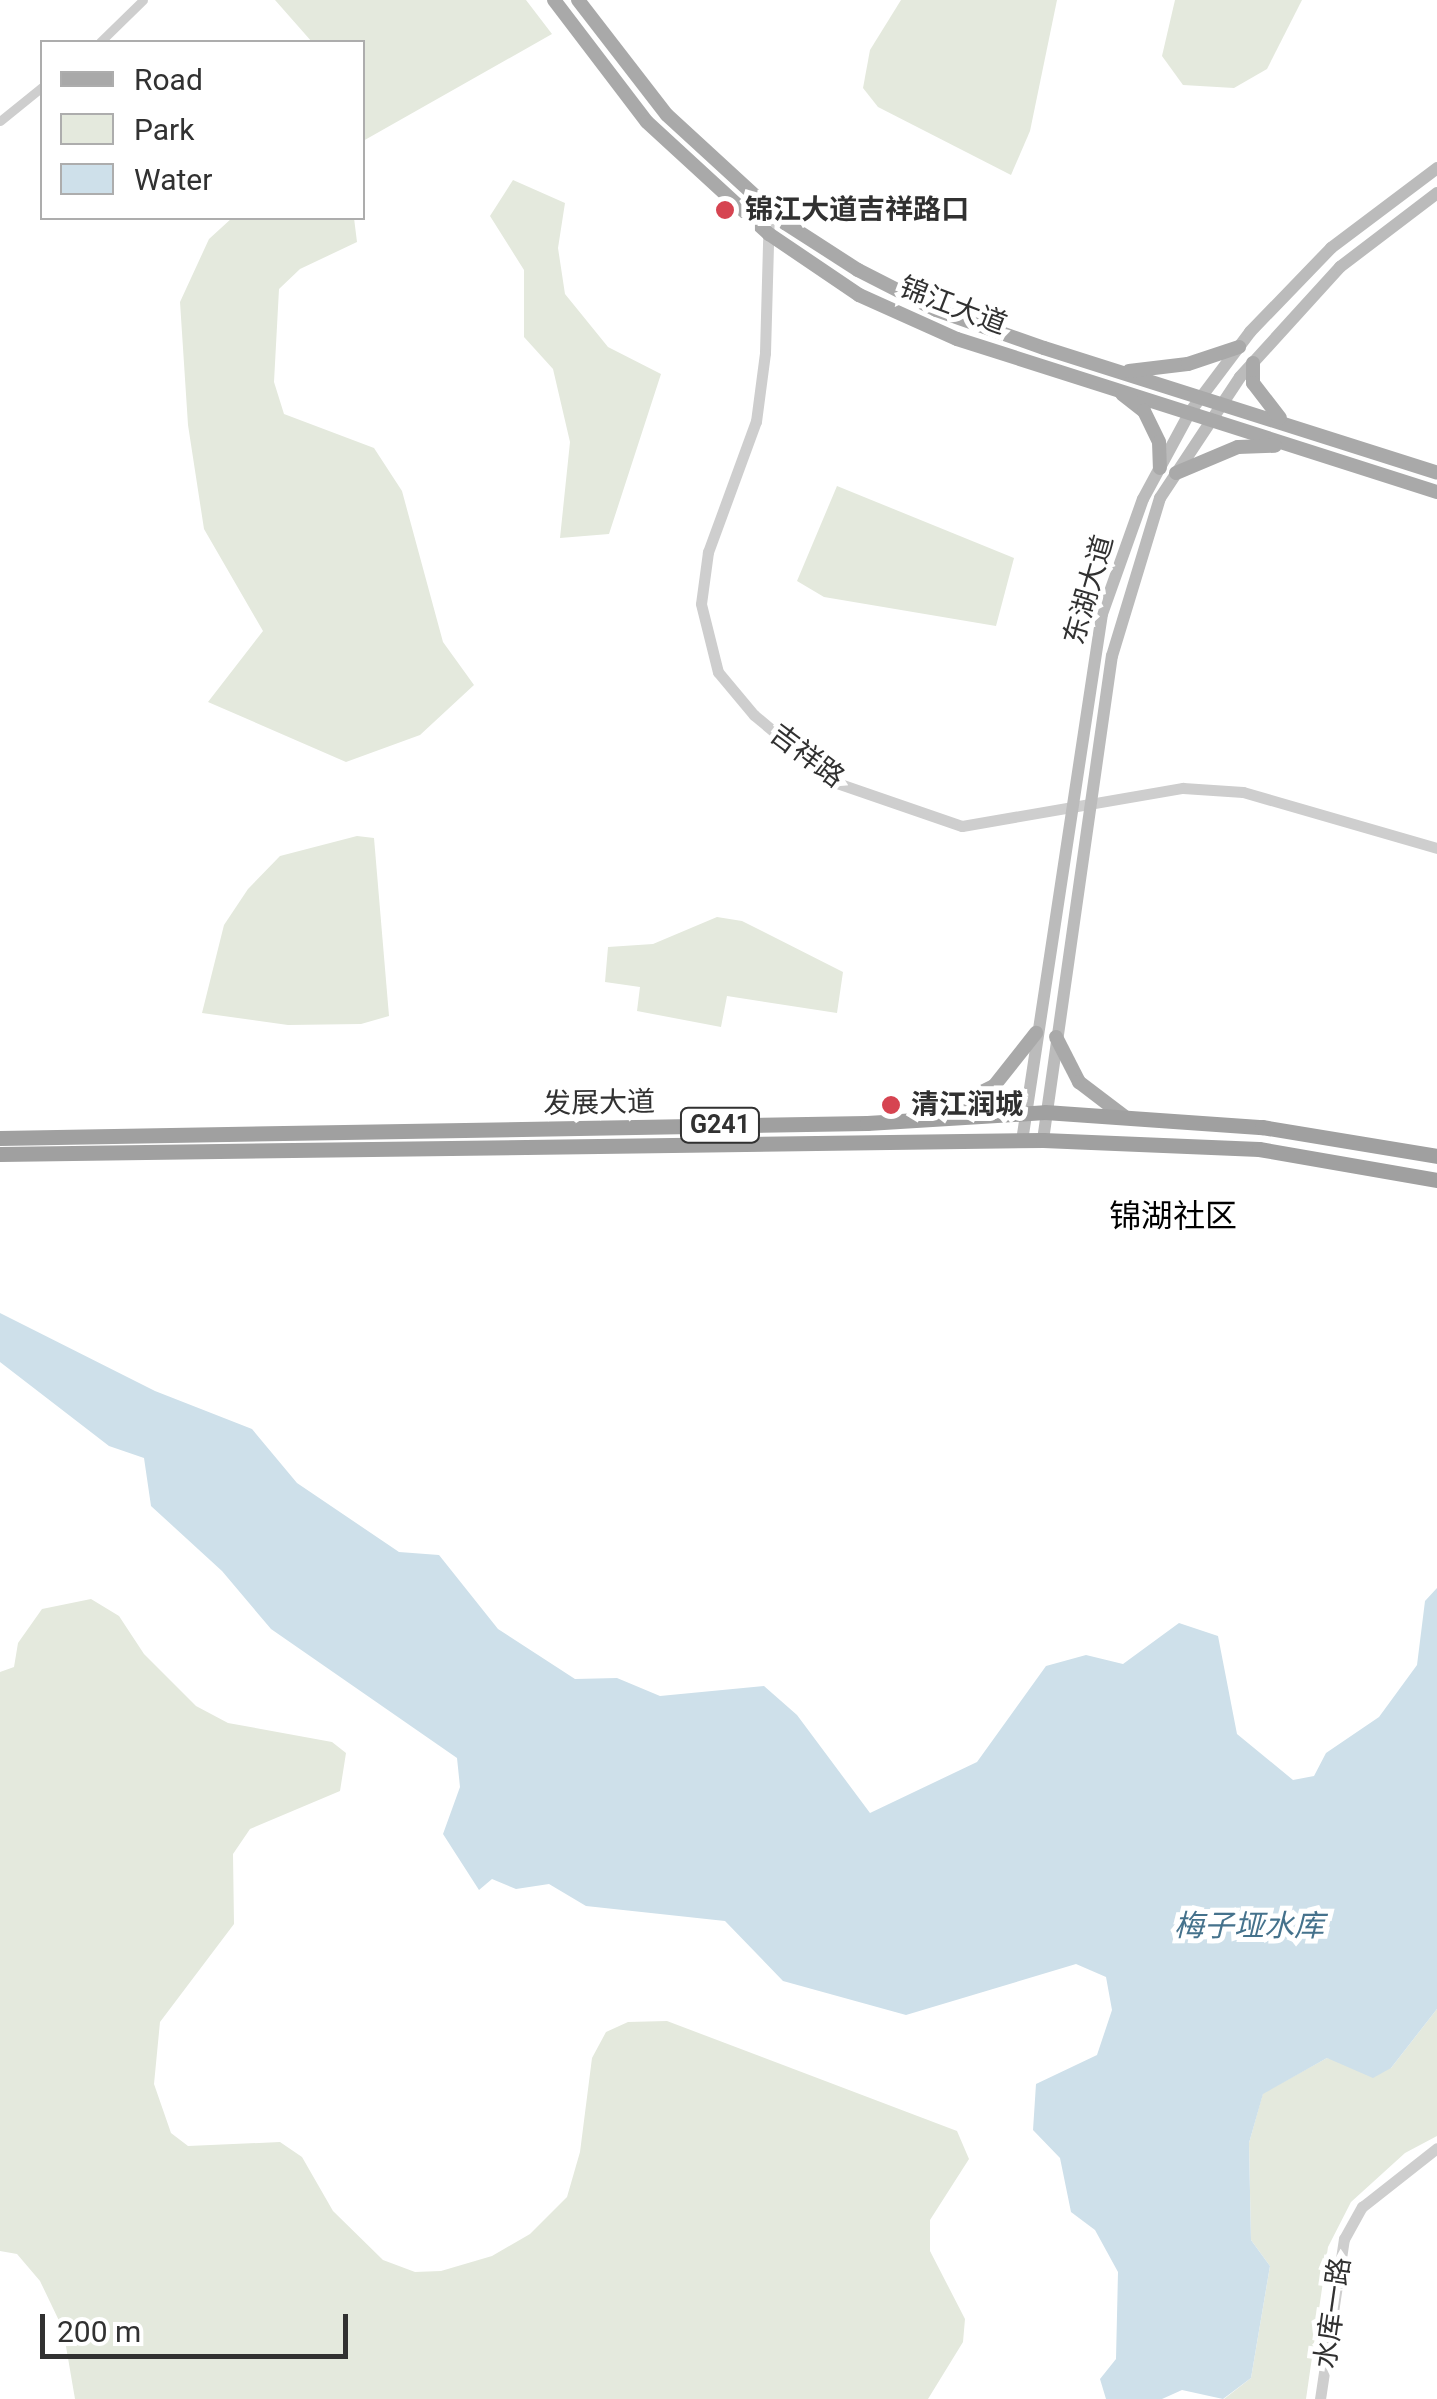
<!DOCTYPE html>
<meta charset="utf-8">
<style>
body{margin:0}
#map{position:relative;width:1437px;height:2399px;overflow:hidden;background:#fff;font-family:Roboto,"Noto Sans SC",sans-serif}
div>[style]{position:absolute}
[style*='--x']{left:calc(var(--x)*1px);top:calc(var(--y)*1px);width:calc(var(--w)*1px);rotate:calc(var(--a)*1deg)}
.green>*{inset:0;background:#e4e9dd}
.water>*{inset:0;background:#cee0ea}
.minor>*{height:9px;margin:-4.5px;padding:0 4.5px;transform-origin:4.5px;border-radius:4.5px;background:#cecece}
.tertiary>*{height:11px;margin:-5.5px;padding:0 5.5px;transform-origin:5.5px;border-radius:5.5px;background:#cecece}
.secondary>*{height:12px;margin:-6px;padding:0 6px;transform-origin:6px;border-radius:6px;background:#bbb}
.primary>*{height:14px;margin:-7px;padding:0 7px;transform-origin:7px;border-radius:7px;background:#a9a9a9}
.trunk>*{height:15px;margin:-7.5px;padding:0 7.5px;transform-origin:7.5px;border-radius:7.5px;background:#a0a0a0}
.dots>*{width:28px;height:28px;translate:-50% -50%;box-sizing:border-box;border:5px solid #fff;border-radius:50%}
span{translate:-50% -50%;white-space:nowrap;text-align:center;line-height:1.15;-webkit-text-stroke:10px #fff;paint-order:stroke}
.shield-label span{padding:2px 8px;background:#fff;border:2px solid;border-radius:8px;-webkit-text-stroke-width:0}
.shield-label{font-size:25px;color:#313131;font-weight:700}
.poi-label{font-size:28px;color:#313131;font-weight:700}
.left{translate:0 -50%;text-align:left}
.street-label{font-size:28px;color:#313131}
.water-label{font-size:30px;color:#45728c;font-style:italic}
.quarter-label{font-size:32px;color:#000}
.legend{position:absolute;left:40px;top:40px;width:325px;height:180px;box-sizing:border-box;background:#fff;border:2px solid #adadad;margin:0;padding:12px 18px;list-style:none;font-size:30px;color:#313131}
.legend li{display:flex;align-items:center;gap:20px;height:50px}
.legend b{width:50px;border:2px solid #adadad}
.scale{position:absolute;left:40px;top:2314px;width:308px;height:45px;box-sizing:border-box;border:5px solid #313131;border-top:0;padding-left:12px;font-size:30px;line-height:35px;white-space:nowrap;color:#313131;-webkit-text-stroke:8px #fff;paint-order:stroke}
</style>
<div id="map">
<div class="green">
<div style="clip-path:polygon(275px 0,526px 0,552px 34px,363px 141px,362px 42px,312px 42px)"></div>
<div style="clip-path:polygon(901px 0,1057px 0,1030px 131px,1011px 175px,878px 107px,863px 88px,870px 50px)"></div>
<div style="clip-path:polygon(1175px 0,1302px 0,1267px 69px,1234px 88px,1183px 85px,1162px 56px)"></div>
<div style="clip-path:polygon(513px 180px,565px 203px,558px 248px,565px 294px,608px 347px,661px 374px,609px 534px,560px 538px,570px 442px,553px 369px,524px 337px,524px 270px,490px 216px)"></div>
<div style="clip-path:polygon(232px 218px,354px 218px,357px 242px,300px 269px,279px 289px,274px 382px,284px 414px,374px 448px,402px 491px,443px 642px,474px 685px,420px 735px,346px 762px,208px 702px,263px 631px,204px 529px,188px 425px,180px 302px,209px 239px)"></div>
<div style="clip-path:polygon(837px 486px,1014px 558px,996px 626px,824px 597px,797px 581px)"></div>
<div style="clip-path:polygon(357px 836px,374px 838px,389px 1016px,361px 1024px,288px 1025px,202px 1013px,224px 925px,248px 889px,280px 856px)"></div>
<div style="clip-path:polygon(717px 917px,742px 921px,843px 972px,837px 1013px,727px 996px,721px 1027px,637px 1011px,640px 987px,605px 982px,608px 947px,653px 944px)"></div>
<div style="clip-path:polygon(91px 1599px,119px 1616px,144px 1654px,196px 1706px,228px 1723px,332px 1742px,346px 1753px,340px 1791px,250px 1829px,233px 1854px,234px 1924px,160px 2022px,154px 2084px,171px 2133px,188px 2146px,280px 2142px,302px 2157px,333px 2211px,383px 2260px,415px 2272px,441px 2271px,492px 2256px,530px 2234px,567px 2197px,580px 2152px,592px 2058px,606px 2032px,628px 2022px,667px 2021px,957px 2131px,969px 2159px,930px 2220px,930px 2251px,965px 2319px,963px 2342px,928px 2399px,75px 2399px,63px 2329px,40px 2281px,17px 2254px,0 2251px,0 1672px,14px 1667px,18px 1643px,42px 1609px)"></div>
<div style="clip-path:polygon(1437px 2009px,1437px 2136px,1405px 2153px,1351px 2202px,1328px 2247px,1306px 2399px,1224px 2399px,1251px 2378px,1270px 2266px,1251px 2240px,1249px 2143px,1263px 2093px,1327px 2058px,1391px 2068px)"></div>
</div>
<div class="water">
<div style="clip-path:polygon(0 1313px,155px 1391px,252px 1429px,297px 1483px,399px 1552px,439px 1555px,498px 1629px,575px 1679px,617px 1678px,660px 1696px,764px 1686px,797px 1715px,870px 1813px,977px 1762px,1046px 1666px,1086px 1655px,1123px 1664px,1179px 1623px,1218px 1636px,1237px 1734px,1293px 1780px,1314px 1776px,1326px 1753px,1379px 1717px,1417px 1665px,1425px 1601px,1437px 1588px,1437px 2009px,1391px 2068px,1373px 2078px,1327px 2058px,1263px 2094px,1249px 2143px,1251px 2240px,1270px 2266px,1251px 2378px,1223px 2399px,1182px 2390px,1162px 2399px,1106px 2399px,1100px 2379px,1116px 2359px,1118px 2272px,1095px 2230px,1071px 2212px,1060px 2158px,1033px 2130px,1036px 2084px,1097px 2055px,1112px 2010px,1106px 1977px,1076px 1964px,906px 2015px,783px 1981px,725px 1921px,586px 1906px,549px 1884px,516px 1889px,492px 1879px,479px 1890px,443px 1834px,460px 1787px,457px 1758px,271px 1629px,222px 1571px,151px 1506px,144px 1458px,109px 1446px,0 1362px)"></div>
</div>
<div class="minor">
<div style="--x:100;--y:42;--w:60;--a:-44.3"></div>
<div style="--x:0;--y:121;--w:54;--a:-39"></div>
</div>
<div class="tertiary">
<div style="--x:769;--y:209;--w:144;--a:91.6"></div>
<div style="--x:765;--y:353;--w:69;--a:97.5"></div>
<div style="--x:756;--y:421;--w:140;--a:110.1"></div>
<div style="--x:708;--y:552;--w:52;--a:97.7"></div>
<div style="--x:701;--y:604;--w:70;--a:76"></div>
<div style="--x:718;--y:672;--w:56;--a:50.1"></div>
<div style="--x:754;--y:715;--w:104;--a:39.9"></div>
<div style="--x:834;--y:782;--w:135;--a:19"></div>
<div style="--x:962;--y:826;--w:224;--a:-9.8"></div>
<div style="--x:1183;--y:788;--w:60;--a:3.8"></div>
<div style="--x:1243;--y:792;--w:202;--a:16.1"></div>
<div style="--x:1320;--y:2399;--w:162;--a:-81.5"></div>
<div style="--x:1344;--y:2239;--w:37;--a:-61"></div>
<div style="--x:1362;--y:2207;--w:95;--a:-38.2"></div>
</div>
<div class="secondary">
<div style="--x:1043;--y:1140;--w:489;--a:-81.9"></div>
<div style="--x:1112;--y:656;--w:165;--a:-73.1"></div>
<div style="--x:1160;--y:498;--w:145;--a:-56.5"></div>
<div style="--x:1240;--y:377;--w:149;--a:-47.7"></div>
<div style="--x:1340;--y:267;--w:122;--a:-37.3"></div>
<div style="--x:1022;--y:1141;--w:533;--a:-81.37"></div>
<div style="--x:1102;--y:614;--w:122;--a:-70.4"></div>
<div style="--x:1143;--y:499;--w:99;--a:-61.6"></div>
<div style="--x:1190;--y:412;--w:100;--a:-53.1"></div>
<div style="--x:1250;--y:332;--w:117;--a:-46"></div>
<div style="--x:1331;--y:248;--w:133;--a:-37"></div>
</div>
<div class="primary">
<div style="--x:554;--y:0;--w:153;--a:52.7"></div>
<div style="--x:647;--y:122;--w:166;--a:42.6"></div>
<div style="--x:769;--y:234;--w:109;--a:34.1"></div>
<div style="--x:859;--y:295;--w:107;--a:24.2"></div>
<div style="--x:957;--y:339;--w:504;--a:17.68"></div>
<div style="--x:578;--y:0;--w:145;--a:52.3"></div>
<div style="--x:667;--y:115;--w:160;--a:42.5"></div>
<div style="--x:785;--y:223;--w:87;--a:32.8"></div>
<div style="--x:858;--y:270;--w:88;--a:27.1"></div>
<div style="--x:936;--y:310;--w:114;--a:19.4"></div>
<div style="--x:1044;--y:348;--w:412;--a:17.6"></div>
<div style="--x:1253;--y:363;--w:20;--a:90"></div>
<div style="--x:1253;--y:383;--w:44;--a:52.4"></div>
<div style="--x:1129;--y:371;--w:59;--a:-6.8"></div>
<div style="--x:1188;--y:364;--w:54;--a:-18.4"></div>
<div style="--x:1122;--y:394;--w:28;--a:38"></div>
<div style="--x:1144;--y:411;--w:34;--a:64"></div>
<div style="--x:1159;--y:442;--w:26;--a:88"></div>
<div style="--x:1176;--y:473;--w:67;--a:-22.8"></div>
<div style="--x:1238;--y:447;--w:37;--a:-2"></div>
<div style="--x:1056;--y:1037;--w:51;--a:62.9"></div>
<div style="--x:1079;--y:1082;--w:58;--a:37.3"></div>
<div style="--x:931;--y:1117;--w:70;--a:-26.2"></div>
<div style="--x:994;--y:1086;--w:68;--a:-51.6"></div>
</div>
<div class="trunk">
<div style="--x:0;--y:1138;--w:867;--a:-0.99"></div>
<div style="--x:867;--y:1123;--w:178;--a:-3.5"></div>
<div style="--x:1045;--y:1112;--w:218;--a:4"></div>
<div style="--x:1262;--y:1127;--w:177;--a:9.4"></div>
<div style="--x:0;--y:1154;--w:1043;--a:-0.77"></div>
<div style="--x:1043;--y:1140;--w:216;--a:2.4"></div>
<div style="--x:1259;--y:1149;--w:181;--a:9.9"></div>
</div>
<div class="dots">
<div style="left:725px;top:210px;background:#d64451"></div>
<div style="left:891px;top:1105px;background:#d64451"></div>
</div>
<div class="shield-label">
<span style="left:720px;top:1125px">G241</span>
</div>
<div class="poi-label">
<span class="left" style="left:745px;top:210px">锦江大道吉祥路口</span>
<span class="left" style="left:911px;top:1105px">清江润城</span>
</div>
<div class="street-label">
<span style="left:953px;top:306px;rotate:21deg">锦江大道</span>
<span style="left:1089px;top:590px;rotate:-74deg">东湖大道</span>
<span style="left:807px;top:756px;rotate:37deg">吉祥路</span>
<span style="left:599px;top:1103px;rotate:-1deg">发展大道</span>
<span style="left:1333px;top:2313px;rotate:-82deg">水库一路</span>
</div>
<div class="water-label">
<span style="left:1249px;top:1926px">梅子垭水库</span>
</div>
<div class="quarter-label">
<span style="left:1173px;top:1216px">锦湖社区</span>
</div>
<ul class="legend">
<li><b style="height:12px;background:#a9a9a9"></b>Road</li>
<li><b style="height:28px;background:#e4e9dd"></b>Park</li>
<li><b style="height:28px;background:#cee0ea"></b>Water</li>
</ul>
<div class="scale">200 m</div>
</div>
